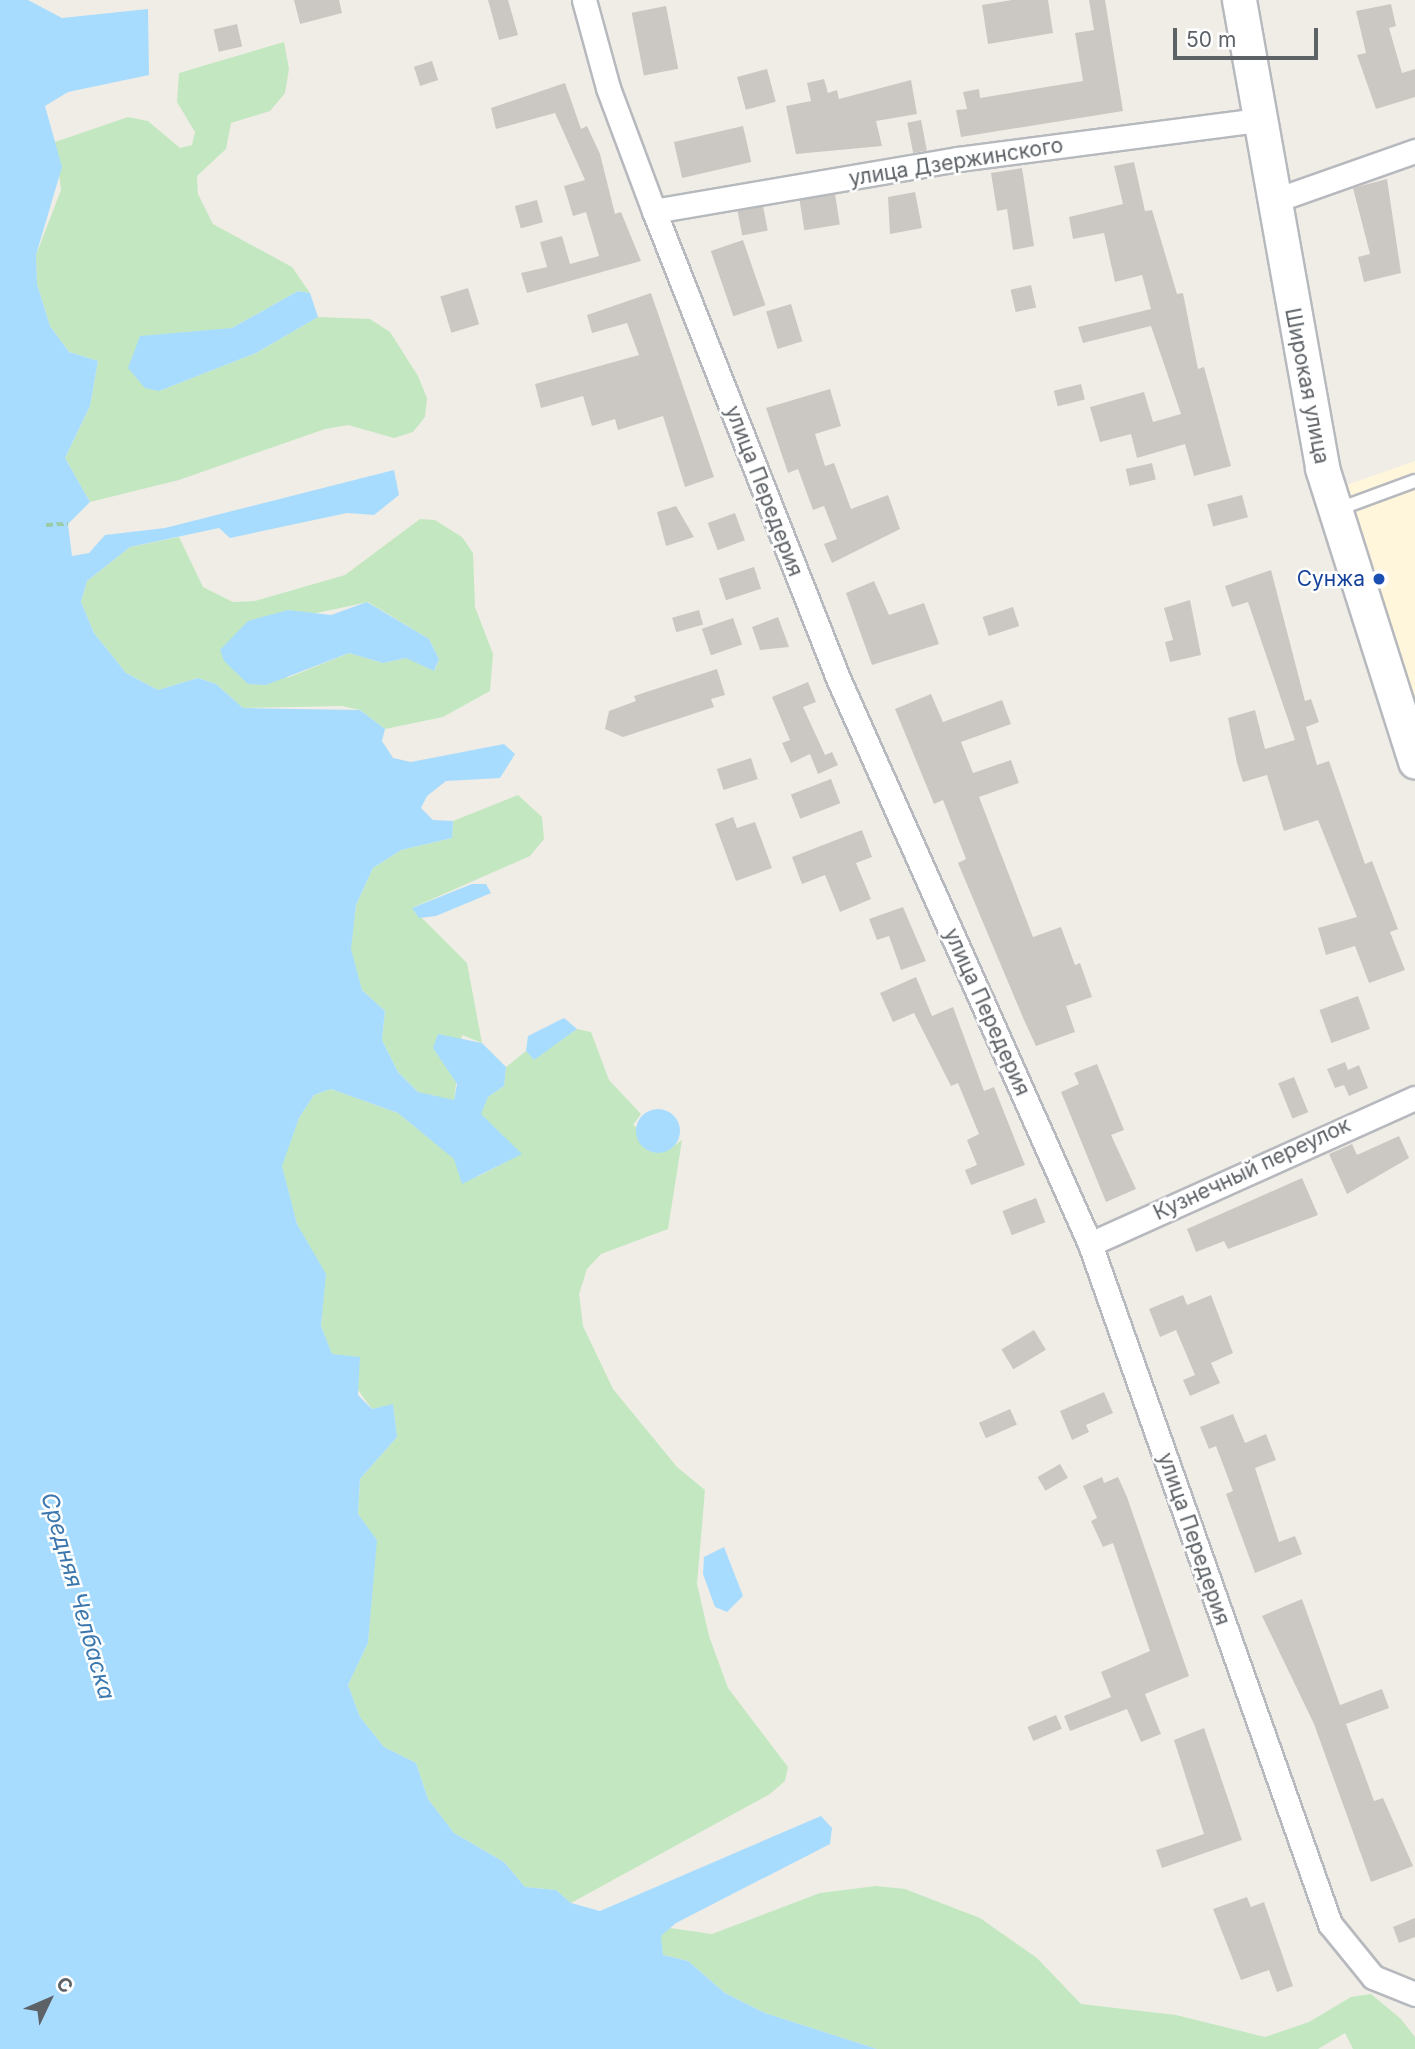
<!DOCTYPE html>
<meta charset="utf-8">
<style>
body{margin:0}
#map{position:relative;width:1415px;height:2049px;overflow:hidden;background:#f0ede6;font-family:Inter,sans-serif}
div>[style]{position:absolute}
[style*='--x']{left:calc(var(--x)*1px);top:calc(var(--y)*1px);width:calc(var(--w)*1px);rotate:calc(var(--a)*1deg)}
.commercial>*{inset:0;background:#fff6dc}
.green>*{inset:0;background:#c3e8c1}
.water>*{inset:0;background:#a7dcff}
.round{border-radius:50%}
.building>*{inset:0;background:#cbc8c3;transform-origin:0 0}
.path>*{height:3.5px;margin-top:-1.75px;transform-origin:0;background:repeating-linear-gradient(90deg,#9acaa6 0 7px,transparent 0 10.5px)}
.roads{filter:drop-shadow(2px 0 #b6b9bd) drop-shadow(-2px 0 #b6b9bd) drop-shadow(0 2px #b6b9bd) drop-shadow(0 -2px #b6b9bd)}
.lane>*{height:12px;margin:-6px;padding:0 6px;transform-origin:6px;border-radius:6px;background:#fff}
.street>*{height:23px;margin:-11.5px;padding:0 11.5px;transform-origin:11.5px;border-radius:11.5px;background:#fff}
.secondary>*{height:33px;margin:-16.5px;padding:0 16.5px;transform-origin:16.5px;border-radius:16.5px;background:#fff}
.dots>*{width:19px;height:19px;translate:-50% -50%;box-sizing:border-box;border:4px solid #fff;border-radius:50%}
span{translate:-50% -50%;white-space:nowrap;text-align:center;line-height:1.15;-webkit-text-stroke:5px #fff;paint-order:stroke}
.street-label{font-size:21px;color:#5d6267}
.transit-label{font-size:21px;color:#164399}
.right{translate:-100% -50%;text-align:right}
.water-label{font-size:23px;color:#3c77ad;font-style:italic}
.north{position:absolute;left:14px;top:1965px;width:70px;height:70px;-webkit-text-stroke:5px #fff;paint-order:stroke;rotate:46deg;font-size:19px;font-weight:700;line-height:28px;text-align:center;color:#5d6267}
.north::after{content:'';display:block;margin:auto;width:24px;height:32px;background:#5d6267;clip-path:polygon(50% 0,100% 100%,50% 72%,0 100%)}
.scale{position:absolute;left:1173px;top:28px;width:145px;height:32px;box-sizing:border-box;border:4px solid #5d6267;border-top:0;padding-left:9px;font-size:21px;line-height:24px;white-space:nowrap;color:#5d6267;-webkit-text-stroke:5px #fff;paint-order:stroke}
</style>
<div id="map">
<div class="commercial">
<div style="clip-path:polygon(1415px 461px,1415px 703px,1344px 486px)"></div>
</div>
<div class="green">
<div style="clip-path:polygon(284px 42px,289px 69px,285px 93px,270px 111px,231px 123px,226px 149px,197px 176px,198px 194px,213px 224px,292px 267px,310px 293px,298px 291px,232px 328px,197px 334px,159px 391px,256px 353px,318px 317px,370px 319px,390px 332px,418px 376px,427px 398px,425px 417px,413px 432px,394px 438px,348px 425px,325px 429px,179px 480px,90px 502px,65px 458px,90px 406px,98px 361px,69px 352px,50px 326px,37px 284px,36px 255px,61px 190px,55px 142px,128px 117px,148px 121px,180px 148px,192px 145px,195px 132px,177px 102px,179px 73px)"></div>
<div style="clip-path:polygon(evenodd,420px 519px,435px 520px,462px 537px,473px 553px,475px 607px,493px 654px,490px 691px,443px 717px,385px 729px,360px 710px,342px 706px,243px 708px,216px 684px,198px 678px,158px 690px,126px 673px,94px 633px,81px 602px,87px 581px,130px 547px,179px 537px,203px 587px,233px 602px,255px 601px,345px 575px,420px 519px,368px 602px,429px 639px,439px 659px,435px 670px,406px 658px,383px 663px,349px 653px,287px 678px,312px 614px,368px 602px)"></div>
<div style="clip-path:polygon(518px 795px,542px 817px,544px 839px,530px 856px,412px 908px,467px 963px,482px 1043px,462px 1035px,454px 1100px,442px 1101px,418px 1092px,398px 1072px,382px 1040px,385px 1011px,362px 990px,350px 950px,356px 905px,373px 868px,401px 850px,452px 838px,453px 821px)"></div>
<div style="clip-path:polygon(577px 1029px,591px 1032px,609px 1080px,641px 1114px,633px 1125px,671px 1148px,682px 1140px,668px 1229px,601px 1254px,587px 1269px,579px 1294px,583px 1326px,613px 1389px,677px 1467px,705px 1490px,697px 1584px,709px 1636px,728px 1688px,788px 1767px,785px 1781px,770px 1794px,571px 1903px,556px 1890px,525px 1887px,504px 1862px,454px 1833px,428px 1799px,416px 1763px,384px 1747px,360px 1717px,348px 1685px,368px 1643px,376px 1540px,358px 1514px,360px 1479px,397px 1437px,393px 1405px,372px 1409px,332px 1355px,321px 1326px,325px 1274px,297px 1224px,281px 1166px,299px 1118px,314px 1095px,331px 1089px,398px 1113px,455px 1159px,462px 1183px,483px 1174px,521px 1154px,480px 1114px,488px 1097px,504px 1086px,506px 1067px,526px 1051px,534px 1059px)"></div>
<div style="clip-path:polygon(876px 1886px,905px 1889px,980px 1918px,1037px 1958px,1081px 2004px,1176px 2015px,1265px 2037px,1309px 2022px,1351px 1997px,1371px 1994px,1401px 2019px,1415px 2037px,1415px 2049px,1353px 2049px,1345px 2033px,1318px 2049px,877px 2049px,765px 2013px,725px 1993px,688px 1961px,663px 1955px,660px 1936px,670px 1928px,712px 1934px,820px 1893px)"></div>
</div>
<div class="water">
<div style="clip-path:polygon(0 0,28px 0,62px 18px,148px 9px,149px 75px,68px 92px,45px 106px,62px 167px,36px 255px,37px 284px,50px 326px,69px 352px,98px 361px,90px 406px,65px 458px,90px 502px,68px 524px,72px 556px,89px 553px,105px 535px,165px 528px,394px 470px,399px 495px,374px 515px,347px 513px,230px 538px,219px 528px,130px 547px,87px 581px,81px 602px,94px 633px,126px 673px,158px 690px,198px 678px,216px 684px,243px 708px,360px 710px,385px 729px,382px 741px,393px 758px,411px 762px,504px 744px,515px 754px,500px 778px,446px 781px,427px 796px,421px 808px,433px 820px,453px 821px,452px 838px,401px 850px,373px 868px,356px 905px,351px 949px,362px 990px,385px 1011px,382px 1040px,398px 1072px,418px 1092px,454px 1100px,457px 1084px,433px 1048px,438px 1034px,482px 1043px,506px 1067px,504px 1086px,488px 1097px,481px 1114px,522px 1154px,462px 1184px,454px 1159px,398px 1113px,331px 1089px,314px 1095px,299px 1118px,282px 1166px,297px 1224px,326px 1274px,321px 1326px,332px 1354px,360px 1357px,358px 1395px,372px 1409px,393px 1404px,397px 1437px,360px 1479px,358px 1514px,377px 1540px,368px 1643px,348px 1685px,360px 1717px,384px 1747px,416px 1763px,428px 1799px,454px 1833px,504px 1862px,525px 1887px,556px 1890px,571px 1903px,600px 1911px,821px 1816px,832px 1828px,830px 1844px,676px 1923px,661px 1936px,663px 1955px,688px 1961px,725px 1993px,765px 2013px,877px 2049px,0 2049px)"></div>
<div style="clip-path:polygon(298px 291px,310px 293px,318px 317px,256px 353px,159px 391px,145px 388px,128px 368px,140px 336px,232px 328px)"></div>
<div style="clip-path:polygon(367px 602px,429px 639px,439px 659px,434px 671px,406px 658px,383px 663px,349px 653px,266px 685px,248px 684px,224px 661px,220px 650px,248px 621px,288px 610px,331px 615px)"></div>
<div style="clip-path:polygon(472px 884px,486px 884px,491px 893px,436px 916px,419px 918px,412px 908px)"></div>
<div style="clip-path:polygon(564px 1018px,577px 1029px,534px 1060px,526px 1051px,528px 1036px)"></div>
<div class="round" style="left:636px;top:1109px;width:44px;height:44px"></div>
<div style="clip-path:polygon(724px 1547px,743px 1596px,727px 1612px,715px 1607px,703px 1574px,704px 1557px)"></div>
</div>
<div class="building">
<div style="clip-path:polygon(294px 0,339px 0,342px 13px,300px 24px)"></div>
<div style="clip-path:polygon(488px 0,508px 0,518px 35px,499px 40px)"></div>
<div style="clip-path:polygon(1012px 0,1048px 0,1053px 33px,988px 44px,982px 5px)"></div>
<div style="clip-path:polygon(1089px 0,1105px 0,1123px 111px,961px 137px,956px 110px,967px 109px,963px 92px,979px 89px,980px 98px,1083px 81px,1075px 33px,1094px 30px)"></div>
<div style="clip-path:polygon(1391px 4px,1396px 26px,1389px 28px,1402px 73px,1415px 69px,1415px 97px,1376px 109px,1357px 55px,1366px 53px,1356px 11px)"></div>
<div style="left:666px;top:6px;width:64px;height:35px;rotate:79deg"></div>
<div style="left:237px;top:24px;width:23px;height:24px;rotate:77deg"></div>
<div style="left:432px;top:61px;width:20px;height:19px;rotate:72deg"></div>
<div style="left:767px;top:69px;width:34px;height:31px;rotate:75deg"></div>
<div style="clip-path:polygon(824px 79px,828px 93px,837px 90px,839px 99px,911px 80px,917px 114px,876px 121px,882px 146px,796px 154px,786px 106px,811px 101px,807px 83px)"></div>
<div style="clip-path:polygon(565px 83px,581px 129px,587px 126px,600px 154px,615px 214px,621px 212px,641px 261px,527px 293px,521px 273px,547px 267px,540px 242px,562px 236px,570px 264px,599px 256px,586px 212px,573px 216px,564px 186px,585px 180px,555px 113px,496px 129px,491px 108px)"></div>
<div style="left:921px;top:120px;width:31px;height:14px;rotate:79deg"></div>
<div style="left:743px;top:126px;width:37px;height:71px;rotate:77deg"></div>
<div style="clip-path:polygon(1134px 162px,1145px 211px,1152px 210px,1177px 294px,1183px 293px,1198px 369px,1204px 367px,1231px 466px,1194px 476px,1185px 444px,1137px 458px,1131px 434px,1100px 442px,1090px 407px,1144px 392px,1153px 422px,1181px 414px,1151px 326px,1083px 343px,1078px 327px,1151px 309px,1142px 275px,1115px 282px,1104px 233px,1073px 239px,1069px 217px,1123px 204px,1114px 166px)"></div>
<div style="clip-path:polygon(1022px 168px,1034px 246px,1013px 250px,1007px 209px,997px 211px,991px 173px)"></div>
<div style="clip-path:polygon(1387px 179px,1401px 273px,1364px 282px,1358px 257px,1370px 254px,1353px 188px)"></div>
<div style="clip-path:polygon(915px 192px,922px 228px,890px 234px,888px 197px)"></div>
<div style="left:835px;top:194px;width:31px;height:36px;rotate:81deg"></div>
<div style="left:537px;top:200px;width:23px;height:23px;rotate:75deg"></div>
<div style="left:763px;top:206px;width:25px;height:26px;rotate:79deg"></div>
<div style="left:743px;top:240px;width:69px;height:34px;rotate:71deg"></div>
<div style="left:1031px;top:285px;width:23px;height:21px;rotate:77deg"></div>
<div style="left:468px;top:288px;width:38px;height:29px;rotate:73deg"></div>
<div style="clip-path:polygon(651px 293px,714px 477px,685px 487px,663px 416px,618px 430px,615px 419px,592px 426px,583px 396px,541px 408px,535px 384px,639px 355px,627px 323px,592px 333px,587px 315px)"></div>
<div style="left:791px;top:304px;width:39px;height:26px;rotate:73deg"></div>
<div style="left:1081px;top:384px;width:16px;height:28px;rotate:76deg"></div>
<div style="clip-path:polygon(830px 389px,841px 426px,815px 434px,825px 466px,834px 463px,851px 509px,888px 495px,900px 529px,832px 563px,824px 544px,837px 539px,824px 506px,813px 510px,798px 469px,788px 473px,766px 408px)"></div>
<div style="left:1152px;top:463px;width:17px;height:27px;rotate:77deg"></div>
<div style="left:1242px;top:495px;width:23px;height:36px;rotate:75deg"></div>
<div style="clip-path:polygon(676px 506px,694px 537px,666px 546px,657px 512px)"></div>
<div style="left:735px;top:513px;width:29px;height:29px;rotate:70deg"></div>
<div style="left:754px;top:567px;width:23px;height:37px;rotate:72deg"></div>
<div style="clip-path:polygon(1271px 570px,1305px 701px,1311px 699px,1319px 722px,1306px 727px,1317px 765px,1329px 761px,1365px 864px,1372px 861px,1398px 929px,1390px 932px,1405px 970px,1369px 983px,1355px 946px,1326px 955px,1318px 928px,1357px 917px,1318px 820px,1284px 831px,1267px 775px,1243px 782px,1237px 763px,1228px 718px,1255px 710px,1265px 749px,1295px 740px,1248px 602px,1232px 607px,1225px 586px)"></div>
<div style="clip-path:polygon(874px 581px,889px 615px,924px 603px,939px 644px,872px 665px,846px 593px)"></div>
<div style="clip-path:polygon(1190px 600px,1201px 655px,1170px 662px,1165px 642px,1173px 640px,1164px 608px)"></div>
<div style="left:1013px;top:607px;width:20px;height:32px;rotate:72deg"></div>
<div style="left:699px;top:610px;width:15px;height:28px;rotate:74deg"></div>
<div style="clip-path:polygon(778px 617px,789px 647px,760px 650px,752px 627px)"></div>
<div style="left:733px;top:618px;width:28px;height:33px;rotate:71deg"></div>
<div style="clip-path:polygon(717px 669px,725px 695px,711px 699px,714px 707px,623px 737px,605px 729px,609px 711px,636px 701px,634px 696px)"></div>
<div style="clip-path:polygon(808px 682px,816px 702px,803px 707px,825px 755px,832px 752px,838px 765px,818px 774px,810px 754px,791px 763px,782px 743px,790px 740px,772px 697px)"></div>
<div style="clip-path:polygon(931px 694px,943px 722px,1002px 700px,1011px 724px,961px 742px,973px 773px,1011px 760px,1019px 783px,979px 797px,1033px 937px,1061px 927px,1075px 965px,1080px 963px,1092px 997px,1066px 1006px,1075px 1032px,1036px 1046px,1024px 1020px,958px 863px,966px 859px,943px 800px,934px 804px,895px 709px)"></div>
<div style="left:751px;top:758px;width:22px;height:36px;rotate:72deg"></div>
<div style="left:831px;top:779px;width:26px;height:43px;rotate:69deg"></div>
<div style="clip-path:polygon(733px 817px,737px 828px,755px 822px,772px 868px,736px 881px,715px 824px)"></div>
<div style="clip-path:polygon(862px 830px,872px 857px,856px 863px,871px 899px,840px 912px,825px 875px,802px 884px,792px 857px)"></div>
<div style="clip-path:polygon(903px 907px,926px 961px,901px 970px,889px 936px,877px 940px,869px 919px)"></div>
<div style="clip-path:polygon(916px 977px,932px 1016px,953px 1007px,984px 1091px,994px 1087px,1025px 1165px,971px 1185px,965px 1170px,977px 1165px,967px 1140px,979px 1134px,958px 1083px,951px 1086px,914px 1013px,893px 1022px,880px 993px)"></div>
<div style="left:1358px;top:996px;width:35px;height:41px;rotate:70deg"></div>
<div style="clip-path:polygon(1345px 1062px,1348px 1070px,1359px 1065px,1368px 1088px,1349px 1096px,1344px 1085px,1335px 1088px,1327px 1069px)"></div>
<div style="clip-path:polygon(1097px 1064px,1124px 1130px,1111px 1135px,1136px 1189px,1106px 1202px,1061px 1092px,1079px 1084px,1074px 1073px)"></div>
<div style="left:1294px;top:1077px;width:38px;height:17px;rotate:68deg"></div>
<div style="clip-path:polygon(1399px 1136px,1409px 1158px,1347px 1194px,1329px 1154px,1352px 1144px,1357px 1155px)"></div>
<div style="clip-path:polygon(1302px 1178px,1318px 1215px,1228px 1249px,1224px 1241px,1196px 1252px,1187px 1229px)"></div>
<div style="left:1036px;top:1198px;width:26px;height:36px;rotate:69deg"></div>
<div style="clip-path:polygon(1183px 1295px,1187px 1305px,1211px 1295px,1233px 1353px,1211px 1363px,1220px 1383px,1190px 1396px,1183px 1380px,1195px 1375px,1176px 1330px,1160px 1337px,1149px 1309px)"></div>
<div style="left:1034px;top:1330px;width:23px;height:38px;rotate:59deg"></div>
<div style="clip-path:polygon(1104px 1392px,1113px 1413px,1086px 1425px,1089px 1432px,1072px 1440px,1060px 1411px)"></div>
<div style="left:1010px;top:1409px;width:17px;height:34px;rotate:66deg"></div>
<div style="clip-path:polygon(1233px 1414px,1245px 1443px,1266px 1434px,1276px 1460px,1255px 1468px,1279px 1542px,1295px 1536px,1302px 1554px,1255px 1573px,1226px 1494px,1233px 1491px,1216px 1446px,1209px 1449px,1200px 1427px)"></div>
<div style="left:1060px;top:1464px;width:16px;height:26px;rotate:60deg"></div>
<div style="clip-path:polygon(1102px 1477px,1104px 1483px,1118px 1477px,1127px 1497px,1189px 1676px,1145px 1694px,1161px 1734px,1141px 1742px,1127px 1709px,1070px 1731px,1064px 1716px,1111px 1697px,1101px 1672px,1150px 1651px,1113px 1543px,1103px 1547px,1091px 1521px,1097px 1518px,1083px 1486px)"></div>
<div style="clip-path:polygon(1302px 1599px,1340px 1705px,1382px 1689px,1389px 1708px,1346px 1724px,1374px 1801px,1383px 1798px,1413px 1866px,1371px 1882px,1314px 1724px,1262px 1616px)"></div>
<div style="left:1056px;top:1715px;width:15px;height:31px;rotate:67deg"></div>
<div style="clip-path:polygon(1204px 1728px,1242px 1840px,1162px 1868px,1156px 1850px,1204px 1834px,1174px 1740px)"></div>
<div style="clip-path:polygon(1247px 1897px,1251px 1907px,1264px 1902px,1293px 1986px,1277px 1992px,1269px 1970px,1241px 1980px,1213px 1909px)"></div>
<div style="clip-path:polygon(1415px 1918px,1415px 1937px,1399px 1943px,1393px 1927px)"></div>
</div>
<div class="path">
<div style="--x:46;--y:525;--w:22;--a:-3"></div>
</div>
<div class="roads">
<div class="lane">
<div style="--x:1336;--y:510;--w:84;--a:-20.2"></div>
</div>
<div class="street">
<div style="--x:584;--y:0;--w:91;--a:74.7"></div>
<div style="--x:608;--y:88;--w:131;--a:69.5"></div>
<div style="--x:654;--y:211;--w:500;--a:68.5"></div>
<div style="--x:837;--y:676;--w:622;--a:65.99"></div>
<div style="--x:1090;--y:1244;--w:721;--a:70.56"></div>
<div style="--x:1330;--y:1924;--w:68;--a:50.9"></div>
<div style="--x:1373;--y:1977;--w:45;--a:22"></div>
<div style="--x:1273;--y:201;--w:151;--a:-19.4"></div>
<div style="--x:654;--y:211;--w:308;--a:-9.7"></div>
<div style="--x:958;--y:159;--w:304;--a:-7.4"></div>
<div style="--x:1090;--y:1244;--w:356;--a:-24.2"></div>
</div>
<div class="secondary">
<div style="--x:1239;--y:0;--w:475;--a:79.9"></div>
<div style="--x:1322;--y:468;--w:308;--a:72.4"></div>
</div>
</div>
<div class="dots">
<div style="left:1379px;top:579px;background:#1a4fb4"></div>
</div>
<div class="street-label">
<span style="left:956px;top:162px;rotate:-9deg">улица Дзержинского</span>
<span style="left:1307px;top:386px;rotate:79deg">Широкая улица</span>
<span style="left:764px;top:491px;rotate:69deg">улица Передерия</span>
<span style="left:987px;top:1012px;rotate:66deg">улица Передерия</span>
<span style="left:1252px;top:1169px;rotate:-25deg">Кузнечный переулок</span>
<span style="left:1194px;top:1539px;rotate:71deg">улица Передерия</span>
</div>
<div class="transit-label">
<span class="right" style="left:1365px;top:579px">Сунжа</span>
</div>
<div class="water-label">
<span style="left:78px;top:1596px;rotate:74deg">Средняя Челбаска</span>
</div>
<div class="north">С</div>
<div class="scale">50 m</div>
</div>
